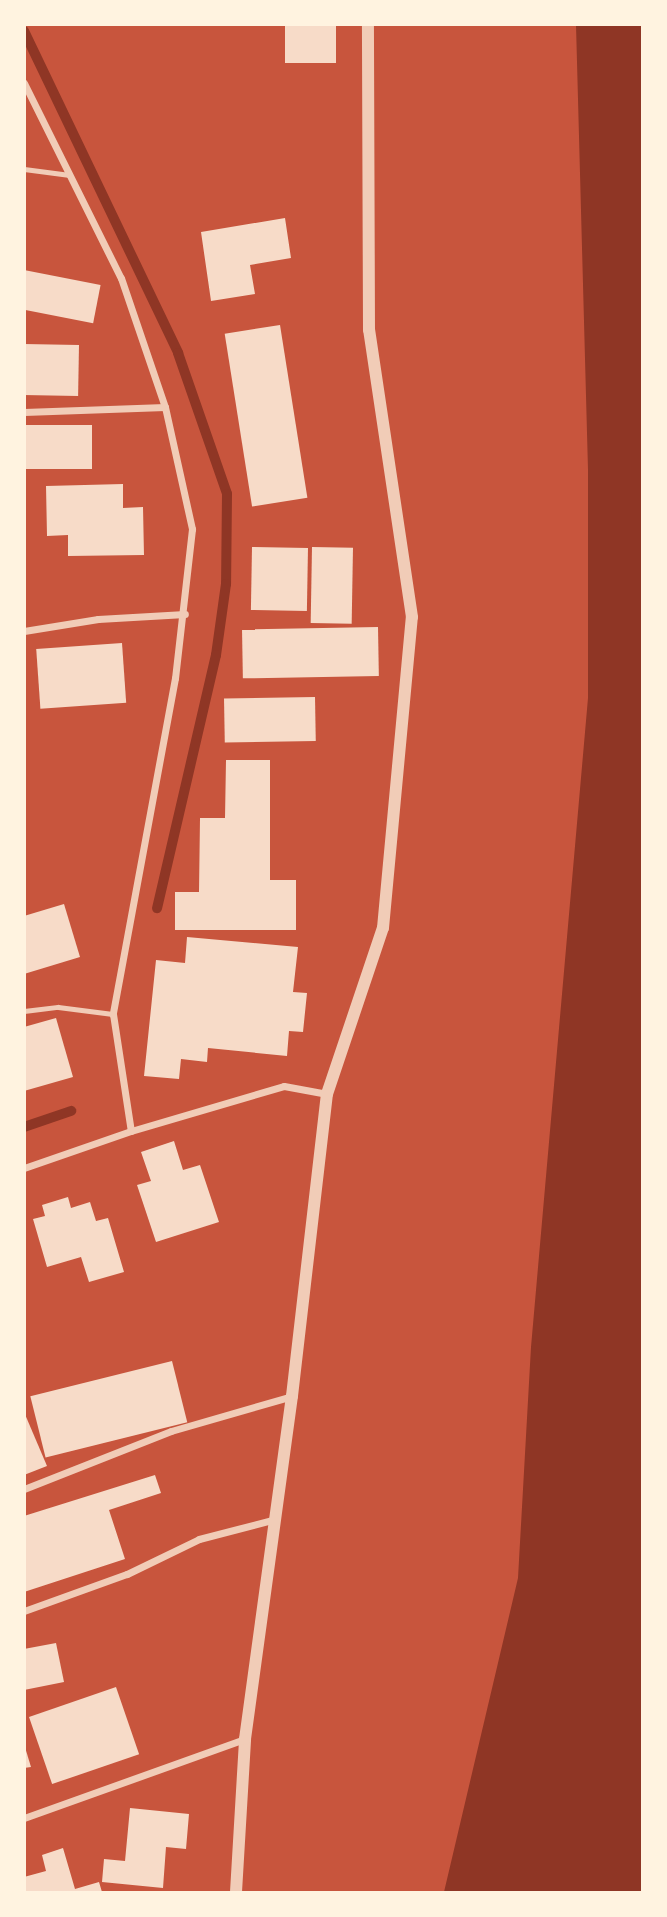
<!DOCTYPE html>
<style>
body{margin:0}
#map{position:relative;width:667px;height:1917px;overflow:hidden;background:#c8553d;font-family:Montserrat,sans-serif}
div>[style]{position:absolute}
[style*='--x']{left:calc(var(--x)*1px);top:calc(var(--y)*1px);width:calc(var(--w)*1px);rotate:calc(var(--a)*1deg)}
.water>*{inset:0;background:#8f3625}
.stream>*{height:10px;margin:-5px;padding:0 5px;transform-origin:5px;border-radius:5px;background:#8f3625}
.building>*{inset:0;background:#f7dbc8;transform-origin:0 0}
.service>*{height:5px;margin:-2.5px;padding:0 2.5px;transform-origin:2.5px;border-radius:2.5px;background:#f1ccb7}
.minor>*{height:7px;margin:-3.5px;padding:0 3.5px;transform-origin:3.5px;border-radius:3.5px;background:#f1ccb7}
.tertiary>*{height:12px;margin:-6px;padding:0 6px;transform-origin:6px;border-radius:6px;background:#f1ccb7}
span{translate:-50% -50%;white-space:nowrap;text-align:center;line-height:1.15;-webkit-text-stroke:7px #fff3e0;paint-order:stroke}
.frame{position:absolute;inset:0;border:26px solid #fff3e0;pointer-events:none}
</style>
<div id="map">
<div class="water">
<div style="clip-path:polygon(576px 25px,642px 25px,642px 1892px,444px 1892px,518px 1578px,531px 1347px,588px 698px,588px 470px)"></div>
</div>
<div class="stream">
<div style="--x:24;--y:31;--w:357;--a:64.4"></div>
<div style="--x:178;--y:353;--w:149;--a:70.8"></div>
<div style="--x:227;--y:494;--w:90;--a:90.6"></div>
<div style="--x:226;--y:584;--w:72;--a:98"></div>
<div style="--x:216;--y:655;--w:260;--a:103.1"></div>
<div style="--x:24;--y:1127;--w:50;--a:-18.8"></div>
</div>
<div class="building">
<div style="left:285px;top:24px;width:51px;height:39px"></div>
<div style="clip-path:polygon(285px 218px,291px 258px,250px 265px,255px 294px,211px 301px,201px 232px)"></div>
<div style="left:24px;top:270px;width:78px;height:39px;rotate:11deg"></div>
<div style="left:280px;top:325px;width:175px;height:56px;rotate:81deg"></div>
<div style="left:24px;top:344px;width:55px;height:51px;rotate:1deg"></div>
<div style="left:24px;top:425px;width:68px;height:44px"></div>
<div style="clip-path:polygon(123px 484px,123px 508px,143px 507px,144px 555px,68px 556px,68px 535px,47px 536px,46px 486px)"></div>
<div style="left:252px;top:547px;width:56px;height:63px;rotate:1deg"></div>
<div style="left:312px;top:547px;width:41px;height:76px;rotate:1deg"></div>
<div style="left:378px;top:627px;width:49px;height:136px;rotate:89deg"></div>
<div style="left:122px;top:643px;width:60px;height:86px;rotate:86deg"></div>
<div style="left:315px;top:697px;width:44px;height:91px;rotate:89deg"></div>
<div style="clip-path:polygon(226px 760px,270px 760px,270px 880px,296px 880px,296px 930px,175px 930px,175px 892px,199px 892px,200px 818px,225px 818px)"></div>
<div style="clip-path:polygon(64px 904px,80px 957px,24px 974px,24px 916px)"></div>
<div style="clip-path:polygon(187px 937px,298px 947px,293px 992px,307px 993px,303px 1032px,289px 1031px,287px 1056px,208px 1048px,207px 1062px,181px 1059px,179px 1079px,144px 1076px,156px 960px,185px 963px)"></div>
<div style="clip-path:polygon(56px 1018px,73px 1077px,24px 1091px,24px 1027px)"></div>
<div style="clip-path:polygon(174px 1141px,183px 1170px,200px 1165px,219px 1222px,156px 1242px,137px 1185px,151px 1181px,141px 1152px)"></div>
<div style="clip-path:polygon(68px 1197px,71px 1208px,90px 1202px,96px 1221px,108px 1218px,124px 1272px,89px 1282px,81px 1257px,47px 1267px,33px 1219px,45px 1216px,42px 1205px)"></div>
<div style="left:172px;top:1361px;width:63px;height:146px;rotate:76deg"></div>
<div style="clip-path:polygon(24px 1412px,47px 1466px,24px 1475px)"></div>
<div style="clip-path:polygon(155px 1475px,161px 1493px,109px 1510px,125px 1559px,24px 1592px,24px 1516px)"></div>
<div style="clip-path:polygon(56px 1643px,64px 1682px,24px 1690px,24px 1649px)"></div>
<div style="left:116px;top:1687px;width:71px;height:92px;rotate:71deg"></div>
<div style="clip-path:polygon(24px 1744px,31px 1767px,24px 1768px)"></div>
<div style="clip-path:polygon(130px 1808px,189px 1814px,186px 1849px,166px 1847px,163px 1888px,102px 1882px,104px 1859px,125px 1861px)"></div>
<div style="clip-path:polygon(63px 1848px,75px 1889px,99px 1882px,102px 1892px,24px 1892px,24px 1877px,46px 1871px,42px 1855px)"></div>
</div>
<div class="service">
<div style="--x:24;--y:169;--w:46;--a:7.4"></div>
<div style="--x:24;--y:1011;--w:34;--a:-7"></div>
<div style="--x:58;--y:1007;--w:55;--a:7.3"></div>
</div>
<div class="minor">
<div style="--x:24;--y:83;--w:218;--a:63.6"></div>
<div style="--x:121;--y:278;--w:136;--a:71.2"></div>
<div style="--x:165;--y:407;--w:125;--a:77.5"></div>
<div style="--x:192;--y:529;--w:150;--a:96.5"></div>
<div style="--x:175;--y:678;--w:342;--a:100.5"></div>
<div style="--x:113;--y:1014;--w:118;--a:81.3"></div>
<div style="--x:24;--y:412;--w:141;--a:-2"></div>
<div style="--x:24;--y:631;--w:75;--a:-9.2"></div>
<div style="--x:98;--y:619;--w:87;--a:-3.3"></div>
<div style="--x:24;--y:1168;--w:113;--a:-19.1"></div>
<div style="--x:131;--y:1131;--w:159;--a:-16.4"></div>
<div style="--x:284;--y:1086;--w:44;--a:10.5"></div>
<div style="--x:24;--y:1489;--w:158;--a:-21.5"></div>
<div style="--x:171;--y:1431;--w:126;--a:-16.1"></div>
<div style="--x:24;--y:1611;--w:109;--a:-19.8"></div>
<div style="--x:127;--y:1574;--w:80;--a:-25.9"></div>
<div style="--x:199;--y:1539;--w:80;--a:-14.6"></div>
<div style="--x:24;--y:1818;--w:235;--a:-19.7"></div>
</div>
<div class="tertiary">
<div style="--x:236;--y:1892;--w:153;--a:-86.6"></div>
<div style="--x:245;--y:1739;--w:346;--a:-82.2"></div>
<div style="--x:292;--y:1396;--w:304;--a:-83.4"></div>
<div style="--x:327;--y:1094;--w:175;--a:-71.4"></div>
<div style="--x:383;--y:928;--w:312;--a:-84.7"></div>
<div style="--x:412;--y:617;--w:290;--a:-98.5"></div>
<div style="--x:369;--y:330;--w:306;--a:-90.2"></div>
</div>
<div class="frame"></div>
</div>
